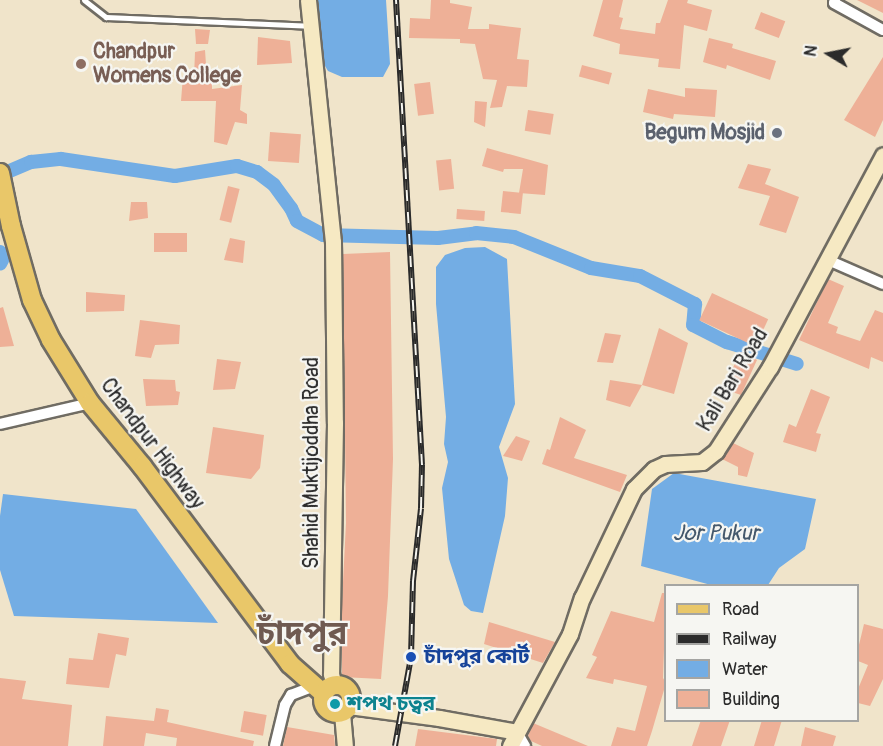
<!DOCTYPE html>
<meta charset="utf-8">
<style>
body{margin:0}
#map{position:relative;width:883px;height:746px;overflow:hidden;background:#f0e4ca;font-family:Pangolin,"Noto Sans Bengali",sans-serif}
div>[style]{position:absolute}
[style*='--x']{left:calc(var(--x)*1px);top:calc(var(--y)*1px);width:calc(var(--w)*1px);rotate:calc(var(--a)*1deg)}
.water>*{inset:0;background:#73ade4}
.canal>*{height:14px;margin:-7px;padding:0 7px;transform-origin:7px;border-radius:7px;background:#73ade4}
.building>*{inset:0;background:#eeb097;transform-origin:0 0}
.roads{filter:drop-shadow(2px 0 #706c63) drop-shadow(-2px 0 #706c63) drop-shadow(0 2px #706c63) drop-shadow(0 -2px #706c63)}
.lane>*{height:5px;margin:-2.5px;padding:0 2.5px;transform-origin:2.5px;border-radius:2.5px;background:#fff}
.street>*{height:10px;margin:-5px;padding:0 5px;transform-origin:5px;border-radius:5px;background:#fff}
.secondary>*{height:15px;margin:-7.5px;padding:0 7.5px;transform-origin:7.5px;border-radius:7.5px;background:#f6e9c3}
.primary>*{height:18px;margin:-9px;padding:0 9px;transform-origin:9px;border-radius:9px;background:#e9c769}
.primary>.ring{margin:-9px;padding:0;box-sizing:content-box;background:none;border:18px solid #e9c769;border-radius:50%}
.rail>*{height:6px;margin-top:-3px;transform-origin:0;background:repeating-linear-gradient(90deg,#f6f6f2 0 11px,#2b2b2b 0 22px);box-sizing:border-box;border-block:2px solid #2b2b2b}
.dots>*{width:16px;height:16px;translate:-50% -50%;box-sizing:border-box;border:3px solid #f6f6f2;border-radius:50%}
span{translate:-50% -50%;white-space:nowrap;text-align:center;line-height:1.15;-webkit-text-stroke:4.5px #f6f6f2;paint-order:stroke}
.education-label{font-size:21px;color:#785e54;font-weight:700}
.left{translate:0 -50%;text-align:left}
.worship-label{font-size:21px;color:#5b616d;font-weight:700}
.right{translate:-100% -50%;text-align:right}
.street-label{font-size:21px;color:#2b2b2b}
.transit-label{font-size:21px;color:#164399;font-weight:700}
.culture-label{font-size:21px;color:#0d838f;font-weight:700}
.water-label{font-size:22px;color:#44586c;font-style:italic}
.town-label{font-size:33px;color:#6f5a51;font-weight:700}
.legend{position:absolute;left:664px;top:584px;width:195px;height:138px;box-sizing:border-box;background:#f6f6f2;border:2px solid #a5a5a2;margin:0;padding:8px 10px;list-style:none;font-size:18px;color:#2b2b2b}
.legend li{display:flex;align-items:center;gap:12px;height:30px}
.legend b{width:30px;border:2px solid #a5a5a2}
.north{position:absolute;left:799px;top:24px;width:60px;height:60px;-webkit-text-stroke:4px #f6f6f2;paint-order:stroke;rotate:280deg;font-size:16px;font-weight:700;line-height:24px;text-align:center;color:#2b2b2b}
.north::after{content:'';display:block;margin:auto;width:21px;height:27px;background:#2b2b2b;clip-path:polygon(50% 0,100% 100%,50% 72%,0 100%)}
</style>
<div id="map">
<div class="water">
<div style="clip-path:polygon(316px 0,386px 0,390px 64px,383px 77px,342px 77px,328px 71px,322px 61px)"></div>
<div style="clip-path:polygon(485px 247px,507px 259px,515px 404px,499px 447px,508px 478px,505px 516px,483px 613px,471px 611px,464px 605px,449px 559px,442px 488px,448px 462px,444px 444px,446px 417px,436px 304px,436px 267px,445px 255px,465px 248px)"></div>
<div style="clip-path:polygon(674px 473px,816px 499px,805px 549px,779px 568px,768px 585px,711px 585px,641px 566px,652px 489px)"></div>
<div style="clip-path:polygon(3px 494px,136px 509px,218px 623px,14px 616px,0 570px,0 516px)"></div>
</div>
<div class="canal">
<div style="--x:0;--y:175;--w:34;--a:-23"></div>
<div style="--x:31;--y:162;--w:30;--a:-6"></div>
<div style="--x:61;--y:159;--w:115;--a:8.5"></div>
<div style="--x:175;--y:176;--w:63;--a:-9.2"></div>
<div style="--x:237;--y:166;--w:21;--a:17"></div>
<div style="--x:257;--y:172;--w:21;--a:37"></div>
<div style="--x:274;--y:185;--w:29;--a:54"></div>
<div style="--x:291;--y:208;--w:14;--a:65"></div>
<div style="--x:297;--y:221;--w:30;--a:28"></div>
<div style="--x:323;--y:235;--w:115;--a:1.5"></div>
<div style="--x:438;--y:238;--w:38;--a:-7"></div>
<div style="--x:476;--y:233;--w:38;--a:6"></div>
<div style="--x:514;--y:237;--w:83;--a:21.9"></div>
<div style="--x:591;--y:268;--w:50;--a:9.3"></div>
<div style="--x:640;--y:276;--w:62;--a:27"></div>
<div style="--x:695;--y:304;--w:21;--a:95"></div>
<div style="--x:693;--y:325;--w:38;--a:27"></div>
<div style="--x:727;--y:342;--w:73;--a:17.4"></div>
<div style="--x:0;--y:252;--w:8;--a:76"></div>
<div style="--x:2;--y:260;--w:4;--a:117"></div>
</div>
<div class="building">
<div style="clip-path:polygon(431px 0,450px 0,450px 3px,472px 7px,468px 29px,489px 29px,489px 24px,521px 28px,517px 59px,529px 60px,527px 87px,507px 86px,502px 107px,490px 108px,497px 80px,483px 79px,475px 44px,460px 43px,460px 39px,409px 38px,410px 18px,430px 19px)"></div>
<div style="clip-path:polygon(603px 0,623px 0,619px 17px,623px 18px,620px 29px,655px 34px,656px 23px,660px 23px,668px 0,688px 0,687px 3px,712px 10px,707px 31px,684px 25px,680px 69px,658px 67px,659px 59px,619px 54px,620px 44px,593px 36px)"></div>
<div style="clip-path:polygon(857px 0,883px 0,883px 13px)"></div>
<div style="left:761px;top:12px;width:26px;height:18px;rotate:21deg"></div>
<div style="clip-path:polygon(195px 29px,210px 30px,208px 44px,196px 44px)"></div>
<div style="clip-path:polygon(258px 37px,290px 41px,292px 63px,257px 65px)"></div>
<div style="clip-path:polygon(709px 38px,733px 44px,732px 48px,776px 61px,770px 80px,727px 65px,726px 69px,703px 62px)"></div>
<div style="clip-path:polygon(205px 50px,207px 79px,212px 79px,212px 89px,242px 85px,240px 110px,247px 114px,247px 124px,235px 122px,227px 145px,214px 142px,216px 101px,181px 101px,183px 76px,194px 77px,195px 52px)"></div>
<div style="clip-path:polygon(883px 57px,883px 120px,875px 137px,844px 120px)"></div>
<div style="left:582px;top:65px;width:31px;height:12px;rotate:15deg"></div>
<div style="left:430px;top:82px;width:32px;height:16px;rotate:83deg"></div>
<div style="clip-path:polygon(685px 88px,717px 90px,715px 117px,674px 114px,673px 119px,643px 112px,648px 89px,685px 97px)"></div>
<div style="clip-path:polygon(475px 101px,487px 102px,485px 127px,474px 122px)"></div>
<div style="left:528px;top:110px;width:26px;height:21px;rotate:9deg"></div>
<div style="left:270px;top:132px;width:31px;height:29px;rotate:4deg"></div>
<div style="clip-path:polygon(487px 148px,548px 165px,545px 195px,519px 193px,523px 169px,504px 169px,503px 172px,482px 166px)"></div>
<div style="left:451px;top:159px;width:30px;height:15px;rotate:84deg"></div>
<div style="clip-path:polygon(748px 164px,771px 169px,765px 184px,799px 197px,786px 233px,759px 225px,770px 196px,738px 188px)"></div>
<div style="left:228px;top:186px;width:12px;height:35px;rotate:14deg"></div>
<div style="left:503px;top:191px;width:20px;height:21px;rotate:6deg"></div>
<div style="clip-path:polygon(131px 202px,147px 202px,148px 218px,129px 221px)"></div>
<div style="left:457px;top:209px;width:28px;height:10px;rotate:4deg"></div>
<div style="left:154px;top:233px;width:33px;height:19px"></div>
<div style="clip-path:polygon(230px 238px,245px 241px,243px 263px,224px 260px)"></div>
<div style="clip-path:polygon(390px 252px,393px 459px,388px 596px,381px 679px,342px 677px,342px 602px,346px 523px,343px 254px)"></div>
<div style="clip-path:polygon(828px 279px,844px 286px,828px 323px,838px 327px,836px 333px,860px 341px,875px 310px,883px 313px,883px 362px,871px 357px,869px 369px,799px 340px)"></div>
<div style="clip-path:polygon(86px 292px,125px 295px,124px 311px,86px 312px)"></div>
<div style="left:712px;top:293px;width:62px;height:30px;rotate:25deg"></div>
<div style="clip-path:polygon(3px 307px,14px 346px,0 347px,0 308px)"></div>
<div style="clip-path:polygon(140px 320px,180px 325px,179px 344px,155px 345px,151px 358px,135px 356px)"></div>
<div style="clip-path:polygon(659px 328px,688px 343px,674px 394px,642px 385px)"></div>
<div style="clip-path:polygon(605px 333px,621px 335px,613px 363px,597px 362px)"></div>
<div style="clip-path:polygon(741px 352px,757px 360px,741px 395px,729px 391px,734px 384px,727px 379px)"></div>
<div style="clip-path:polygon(217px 359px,241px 362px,235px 389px,213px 390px)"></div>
<div style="clip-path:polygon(143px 379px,175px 380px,176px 391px,180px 392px,178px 405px,146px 406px)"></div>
<div style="clip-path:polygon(610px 380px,642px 385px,630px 407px,606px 400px)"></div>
<div style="clip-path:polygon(811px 389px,830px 397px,816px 433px,821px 434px,816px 452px,783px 442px,789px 424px,796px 427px)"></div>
<div style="clip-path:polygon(560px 417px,586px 430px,574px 458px,627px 475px,620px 492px,542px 464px,547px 449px,550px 450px)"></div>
<div style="clip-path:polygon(213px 427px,264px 435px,260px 468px,251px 479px,206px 473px)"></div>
<div style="clip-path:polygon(516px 436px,530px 441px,522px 461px,503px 456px)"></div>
<div style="clip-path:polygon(733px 443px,754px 453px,747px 477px,738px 475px,738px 467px,722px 459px)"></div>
<div style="clip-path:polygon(662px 593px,666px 593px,663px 678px,666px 683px,652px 731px,647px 746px,611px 746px,617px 727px,635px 731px,647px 686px,614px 679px,613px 684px,586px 678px,597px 657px,592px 655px,611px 611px,654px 622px)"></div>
<div style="clip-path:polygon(489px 622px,555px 642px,543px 663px,484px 644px)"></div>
<div style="clip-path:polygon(864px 624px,883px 629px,883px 679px,870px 706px,858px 703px,858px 689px,868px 665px,858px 661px,858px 649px)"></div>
<div style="clip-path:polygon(98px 633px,129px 638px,126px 656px,116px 654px,109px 688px,66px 684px,69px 658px,93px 660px)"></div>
<div style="clip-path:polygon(0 678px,26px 681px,22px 699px,72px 705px,68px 746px,0 746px)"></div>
<div style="clip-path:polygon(156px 708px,169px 710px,167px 722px,254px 741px,253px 746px,176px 746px,177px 738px,146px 733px,144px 746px,103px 746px,106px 716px,154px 721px)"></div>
<div style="left:244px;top:711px;width:23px;height:21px;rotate:10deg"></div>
<div style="clip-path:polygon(701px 720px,730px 720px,721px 746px,692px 746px)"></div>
<div style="clip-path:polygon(762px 720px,782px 720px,774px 746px,754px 746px)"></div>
<div style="clip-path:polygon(533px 723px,588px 746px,542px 746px,531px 741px,528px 736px)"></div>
<div style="clip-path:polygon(287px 727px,334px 735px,335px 746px,283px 746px)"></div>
<div style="clip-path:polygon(805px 727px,836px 736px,833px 746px,801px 746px)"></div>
<div style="clip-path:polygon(418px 729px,497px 739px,496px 746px,415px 746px)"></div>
</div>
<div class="roads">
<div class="lane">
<div style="--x:84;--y:0;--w:28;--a:38"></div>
<div style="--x:106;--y:17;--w:203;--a:2.5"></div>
</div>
<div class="street">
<div style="--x:835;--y:0;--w:3;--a:108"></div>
<div style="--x:834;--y:3;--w:56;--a:28.9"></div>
<div style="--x:828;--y:260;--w:60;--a:23.6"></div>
<div style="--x:0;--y:424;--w:92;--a:-13.1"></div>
<div style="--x:517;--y:732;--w:16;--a:60"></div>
<div style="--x:275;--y:746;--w:42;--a:-76.3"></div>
<div style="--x:285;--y:705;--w:12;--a:-59"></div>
<div style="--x:291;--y:695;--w:25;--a:-21"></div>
</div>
<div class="secondary">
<div style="--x:308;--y:0;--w:243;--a:84.1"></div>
<div style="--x:333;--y:242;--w:181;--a:89.4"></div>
<div style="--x:335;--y:423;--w:251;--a:90.9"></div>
<div style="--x:331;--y:674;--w:11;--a:75"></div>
<div style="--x:349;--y:706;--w:91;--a:7.6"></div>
<div style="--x:439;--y:718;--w:79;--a:10.2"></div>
<div style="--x:342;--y:713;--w:33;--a:85"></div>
<div style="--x:510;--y:746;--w:127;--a:-61.8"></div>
<div style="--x:570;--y:634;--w:38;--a:-72"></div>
<div style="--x:582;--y:598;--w:121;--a:-64.5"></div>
<div style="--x:634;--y:489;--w:28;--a:-45"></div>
<div style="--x:654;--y:469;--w:12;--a:-24"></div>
<div style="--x:665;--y:464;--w:37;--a:-3"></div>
<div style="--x:702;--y:462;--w:18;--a:-38"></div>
<div style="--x:716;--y:451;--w:100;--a:-57.3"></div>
<div style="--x:770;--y:367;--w:240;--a:-61.9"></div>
</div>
<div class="primary">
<div style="--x:0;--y:173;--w:54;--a:78.3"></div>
<div style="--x:11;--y:226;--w:77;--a:74.2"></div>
<div style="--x:32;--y:300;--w:44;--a:64.6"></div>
<div style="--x:51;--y:340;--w:74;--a:58.2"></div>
<div style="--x:90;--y:403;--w:82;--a:50.5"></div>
<div style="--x:142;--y:466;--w:247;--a:53.2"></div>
<div style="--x:290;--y:664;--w:45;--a:41.4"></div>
<div class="ring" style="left:323px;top:685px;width:10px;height:10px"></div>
</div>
</div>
<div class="rail">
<div style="--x:395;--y:746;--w:90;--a:-79.8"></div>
<div style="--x:411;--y:657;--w:76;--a:-88.5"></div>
<div style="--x:413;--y:581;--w:73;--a:-83.7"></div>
<div style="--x:421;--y:508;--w:43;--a:-88.7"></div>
<div style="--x:422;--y:465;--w:466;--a:-93.2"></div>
</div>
<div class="dots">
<div style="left:81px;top:64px;background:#8d6e63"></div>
<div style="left:777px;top:133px;background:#6b7280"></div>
<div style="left:411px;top:657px;background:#1a4fb4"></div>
<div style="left:335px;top:704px;background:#0f9aa8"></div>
</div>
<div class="education-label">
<span class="left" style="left:93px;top:64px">Chandpur<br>Womens College</span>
</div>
<div class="worship-label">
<span class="right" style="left:765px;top:133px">Begum Mosjid</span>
</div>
<div class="street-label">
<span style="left:733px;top:380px;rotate:-59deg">Kali Bari Road</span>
<span style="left:152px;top:444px;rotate:53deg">Chandpur Highway</span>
<span style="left:312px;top:463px;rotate:-90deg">Shahid Muktijoddha Road</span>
</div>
<div class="transit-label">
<span class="left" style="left:424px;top:657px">চাঁদপুর কোর্ট</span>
</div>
<div class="culture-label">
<span class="left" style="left:347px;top:704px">শপথ চত্বর</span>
</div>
<div class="water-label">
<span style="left:716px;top:534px">Jor Pukur</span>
</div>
<div class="town-label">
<span style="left:302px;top:634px">চাঁদপুর</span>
</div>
<ul class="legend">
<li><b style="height:8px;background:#e9c769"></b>Road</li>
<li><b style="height:8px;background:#2b2b2b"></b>Railway</li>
<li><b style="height:16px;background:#73ade4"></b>Water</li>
<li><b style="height:16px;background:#eeb097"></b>Building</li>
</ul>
<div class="north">N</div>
</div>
